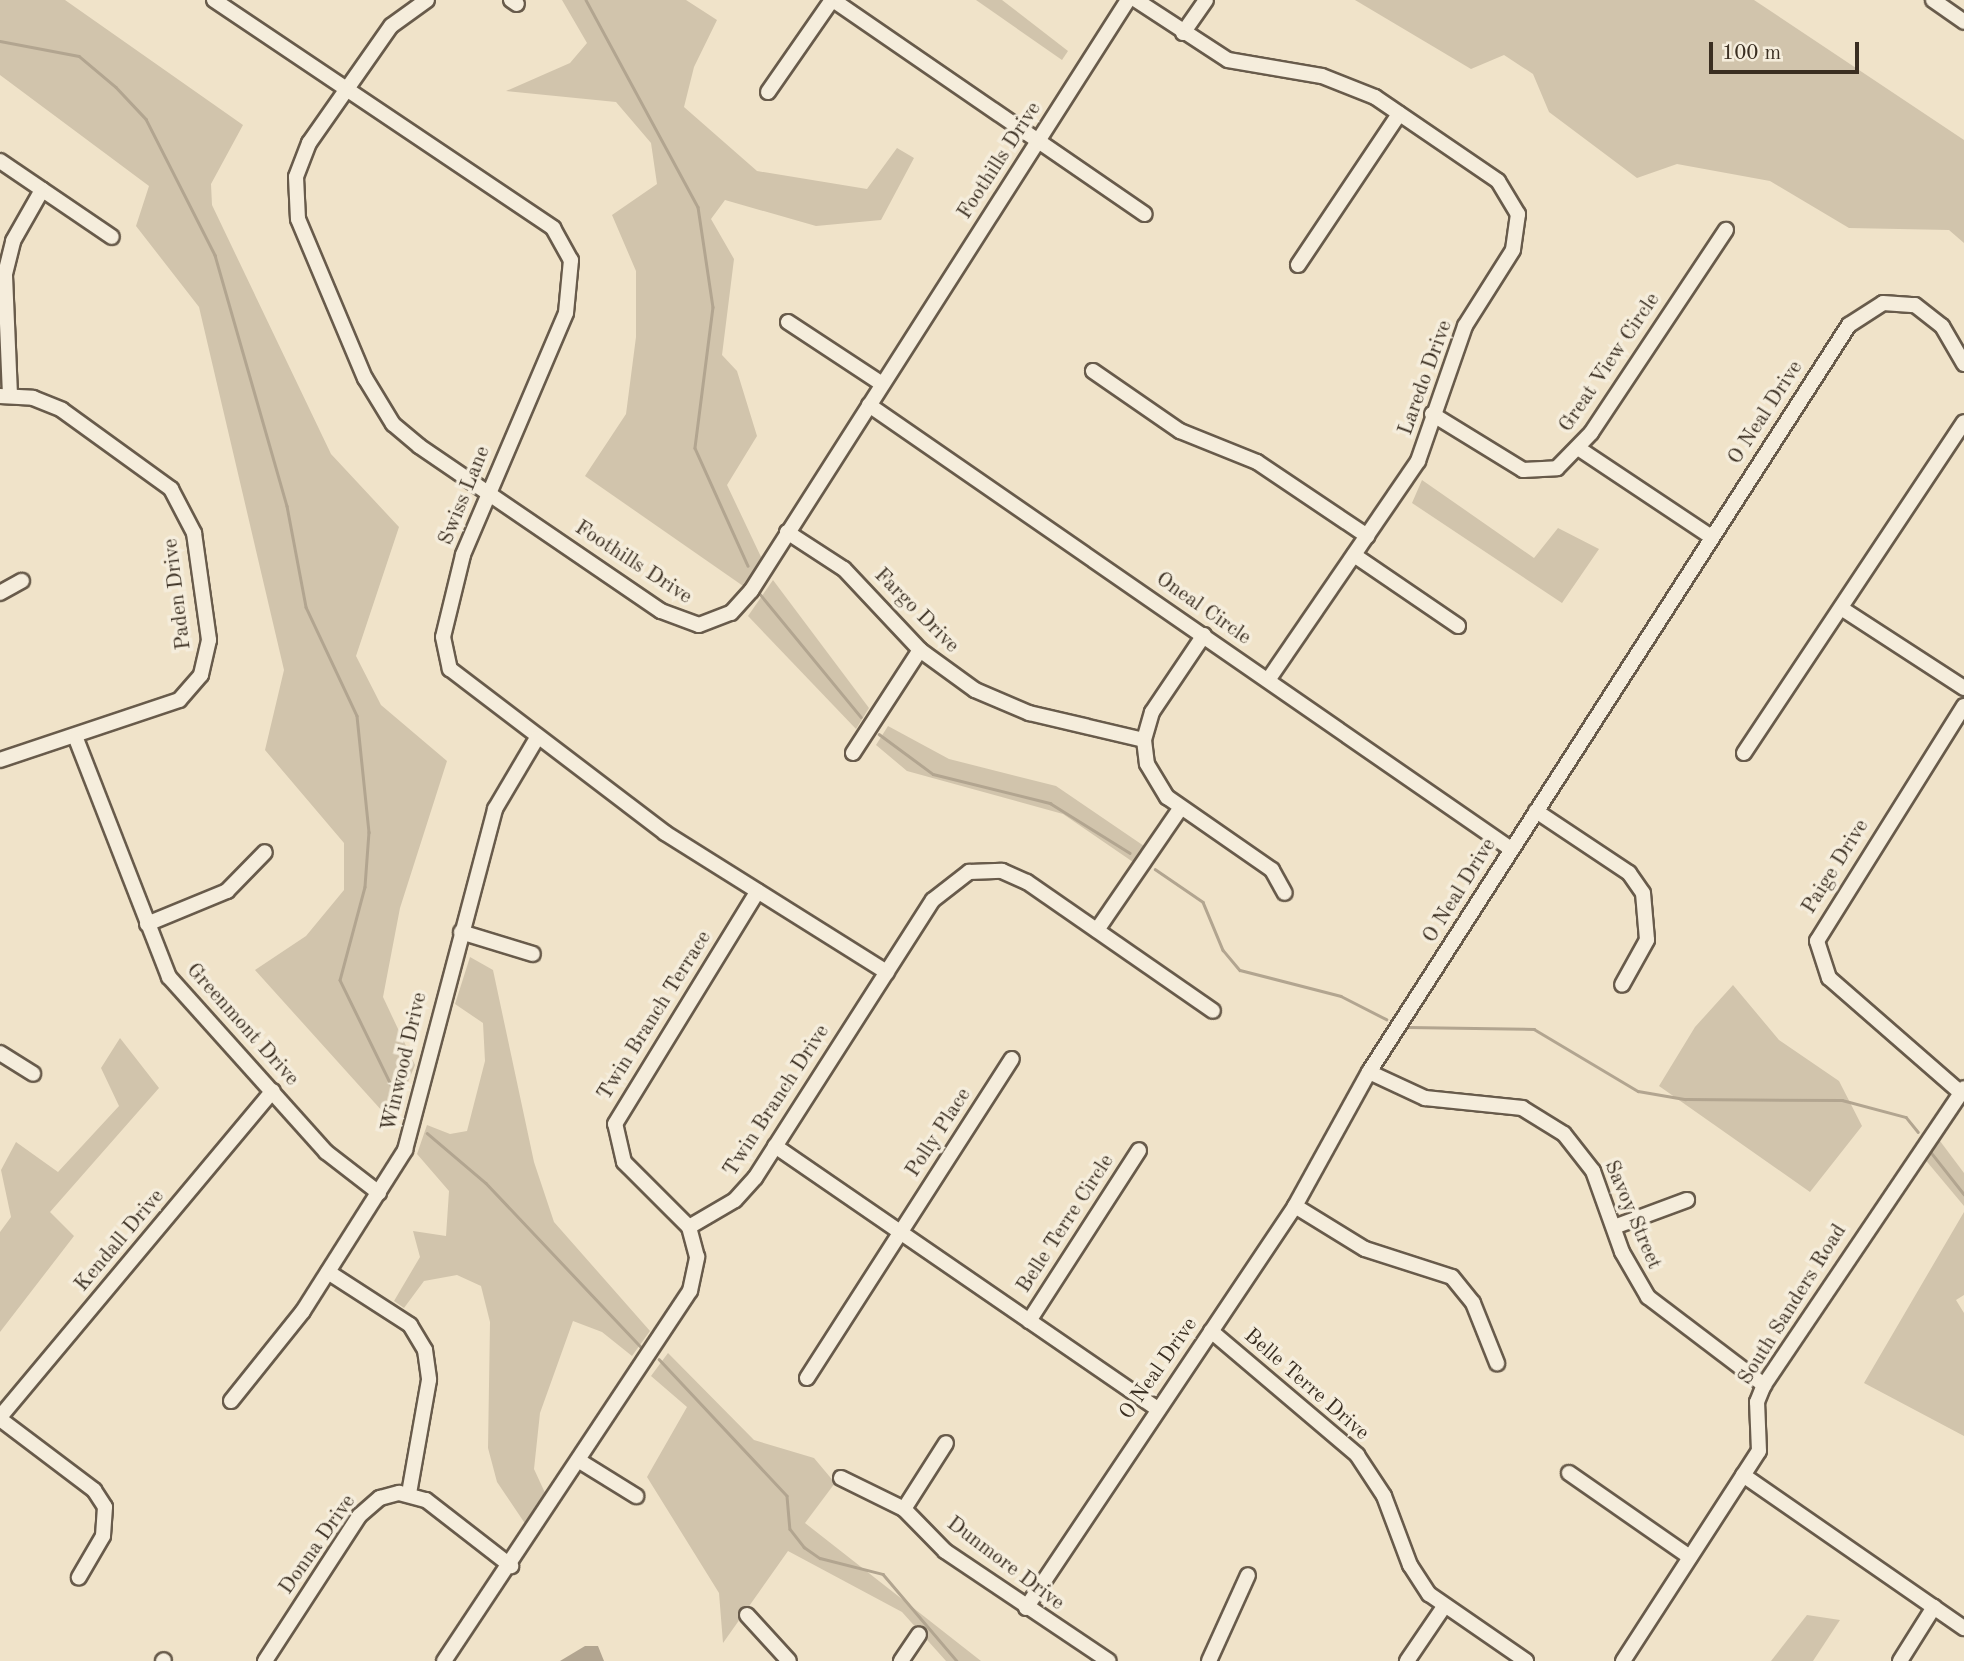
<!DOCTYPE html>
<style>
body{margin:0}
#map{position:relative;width:1964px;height:1661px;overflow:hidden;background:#f0e3c9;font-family:"Old Standard TT",serif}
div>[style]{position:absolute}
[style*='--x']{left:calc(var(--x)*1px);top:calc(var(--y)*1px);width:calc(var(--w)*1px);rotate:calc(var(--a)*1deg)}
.green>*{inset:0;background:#d1c4ac}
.water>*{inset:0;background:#b2a590}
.stream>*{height:2.5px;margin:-1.25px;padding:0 1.25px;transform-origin:1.25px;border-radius:1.25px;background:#b2a590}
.roads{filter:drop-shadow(2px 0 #685b4b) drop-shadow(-2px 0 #685b4b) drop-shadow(0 2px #685b4b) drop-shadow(0 -2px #685b4b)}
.minor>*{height:14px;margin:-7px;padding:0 7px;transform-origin:7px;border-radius:7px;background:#f5eddc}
span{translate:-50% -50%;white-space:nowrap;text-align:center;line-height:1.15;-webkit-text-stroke:7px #f5eddc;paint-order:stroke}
.street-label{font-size:21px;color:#3a2e21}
.scale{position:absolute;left:1709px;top:42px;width:150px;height:32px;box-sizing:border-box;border:4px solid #3a2e21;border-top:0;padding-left:9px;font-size:21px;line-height:24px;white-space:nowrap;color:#3a2e21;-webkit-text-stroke:5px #f5eddc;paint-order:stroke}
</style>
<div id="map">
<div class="green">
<div style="clip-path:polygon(0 0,65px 0,243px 125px,211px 184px,212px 205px,331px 454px,399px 527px,356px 656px,381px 705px,447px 761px,400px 908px,383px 997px,415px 1065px,392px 1122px,255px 970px,306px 936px,344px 890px,344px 843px,265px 750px,284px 670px,199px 307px,136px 226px,149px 186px,0 75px)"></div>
<div style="clip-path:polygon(562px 0,686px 0,717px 20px,694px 67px,684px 107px,757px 171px,867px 189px,897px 148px,914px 158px,881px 220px,816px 226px,725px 200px,711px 219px,734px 259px,722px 355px,737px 371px,757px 436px,727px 485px,762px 559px,746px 588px,585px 476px,626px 414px,636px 337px,636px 271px,612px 215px,657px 184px,651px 143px,616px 102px,506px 91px,570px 63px,587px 43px)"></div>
<div style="clip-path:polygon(976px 0,1002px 0,1068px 51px,1062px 60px)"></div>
<div style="clip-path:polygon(1355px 0,1754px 0,1964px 140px,1964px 243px,1949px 230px,1849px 228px,1770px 181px,1677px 164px,1637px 178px,1549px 112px,1533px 74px,1504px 55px,1471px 69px)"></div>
<div style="clip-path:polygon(1422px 480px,1534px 558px,1558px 528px,1599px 549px,1562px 603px,1412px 503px)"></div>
<div style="clip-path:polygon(773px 580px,869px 708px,856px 729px,748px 616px)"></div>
<div style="clip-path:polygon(888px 726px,949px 759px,1056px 786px,1144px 846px,1133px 862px,1063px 814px,907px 771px,876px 745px)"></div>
<div style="clip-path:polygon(470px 957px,493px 970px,534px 1162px,554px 1222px,650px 1331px,632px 1356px,602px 1332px,573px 1321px,540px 1413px,534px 1469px,546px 1495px,526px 1525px,497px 1482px,488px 1448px,490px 1322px,481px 1286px,457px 1275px,424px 1281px,404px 1308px,394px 1301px,420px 1257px,413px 1231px,446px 1236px,449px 1191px,417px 1154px,427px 1125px,450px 1134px,467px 1131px,485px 1061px,483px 1023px,455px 1004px)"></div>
<div style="clip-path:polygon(1733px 985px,1779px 1040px,1839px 1081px,1862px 1126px,1810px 1192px,1659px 1086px,1695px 1027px)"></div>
<div style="clip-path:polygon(120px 1038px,159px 1088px,50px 1212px,74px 1236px,0 1332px,0 1232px,11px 1217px,1px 1170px,16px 1142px,58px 1172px,119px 1106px,101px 1068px)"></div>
<div style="clip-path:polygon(1940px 1141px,1964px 1173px,1964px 1206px,1923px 1157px)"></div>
<div style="clip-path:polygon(1964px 1212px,1964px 1295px,1956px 1300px,1964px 1313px,1964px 1436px,1864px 1383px)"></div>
<div style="clip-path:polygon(668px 1353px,754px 1440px,814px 1458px,835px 1483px,805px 1523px,981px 1661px,946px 1661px,902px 1612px,788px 1551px,723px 1643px,719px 1593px,647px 1477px,687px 1407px,651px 1376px)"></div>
<div style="clip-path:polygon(1807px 1615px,1840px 1620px,1813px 1661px,1771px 1661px)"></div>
</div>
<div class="water">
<div style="clip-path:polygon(585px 1646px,598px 1646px,604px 1661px,560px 1661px)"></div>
</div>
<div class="stream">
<div style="--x:586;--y:0;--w:235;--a:61.6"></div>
<div style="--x:698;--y:207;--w:101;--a:81.5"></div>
<div style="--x:713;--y:307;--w:142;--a:97.3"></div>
<div style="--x:695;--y:448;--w:129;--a:65.8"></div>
<div style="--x:0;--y:41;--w:80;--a:10.8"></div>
<div style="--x:79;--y:56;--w:48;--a:40"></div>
<div style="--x:116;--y:87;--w:44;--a:46.8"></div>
<div style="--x:146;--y:119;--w:153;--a:63.1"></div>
<div style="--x:215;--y:255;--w:261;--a:74"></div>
<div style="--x:287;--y:506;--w:103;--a:79.3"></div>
<div style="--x:306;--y:607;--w:120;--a:64.9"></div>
<div style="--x:357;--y:716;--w:117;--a:84.1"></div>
<div style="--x:369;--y:832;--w:55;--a:94.2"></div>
<div style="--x:365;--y:887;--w:96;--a:105"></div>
<div style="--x:340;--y:980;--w:137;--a:64"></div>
<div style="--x:760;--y:594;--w:159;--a:50.6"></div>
<div style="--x:879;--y:734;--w:67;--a:36.5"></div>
<div style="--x:933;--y:774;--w:121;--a:13.9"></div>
<div style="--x:1050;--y:803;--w:94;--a:32"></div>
<div style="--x:1155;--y:869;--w:58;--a:34.5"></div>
<div style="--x:1203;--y:902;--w:52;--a:67.4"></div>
<div style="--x:1223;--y:950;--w:26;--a:50"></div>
<div style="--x:1240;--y:970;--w:104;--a:14.4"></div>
<div style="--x:1341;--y:996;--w:51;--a:27.1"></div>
<div style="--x:1407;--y:1027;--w:127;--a:0.9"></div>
<div style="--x:1534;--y:1029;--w:121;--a:30.8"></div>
<div style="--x:1638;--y:1091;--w:48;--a:9.7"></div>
<div style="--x:1685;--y:1099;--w:157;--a:0.4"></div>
<div style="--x:1842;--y:1100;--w:66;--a:14.9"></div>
<div style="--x:1906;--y:1117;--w:19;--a:51"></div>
<div style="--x:427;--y:1133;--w:77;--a:40.3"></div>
<div style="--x:486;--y:1183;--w:226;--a:46.6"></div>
<div style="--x:1930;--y:1151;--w:55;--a:51.7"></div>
<div style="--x:659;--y:1359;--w:187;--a:46.9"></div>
<div style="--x:787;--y:1496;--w:33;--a:85"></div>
<div style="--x:790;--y:1529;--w:23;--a:52"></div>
<div style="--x:804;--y:1547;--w:19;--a:35"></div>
<div style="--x:820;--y:1558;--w:65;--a:14.3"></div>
<div style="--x:883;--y:1574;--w:114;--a:49.6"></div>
</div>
<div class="roads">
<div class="minor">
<div style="--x:214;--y:0;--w:409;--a:33.9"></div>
<div style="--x:553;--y:228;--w:37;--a:61"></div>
<div style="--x:571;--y:260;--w:53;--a:95.4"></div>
<div style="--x:566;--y:313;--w:263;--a:113.1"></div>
<div style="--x:463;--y:555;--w:84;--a:103.7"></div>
<div style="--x:443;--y:637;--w:33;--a:78"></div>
<div style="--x:450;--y:669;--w:270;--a:37.3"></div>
<div style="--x:665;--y:833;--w:262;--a:32.1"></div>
<div style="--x:427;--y:0;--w:44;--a:144.2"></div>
<div style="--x:391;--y:26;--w:143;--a:125"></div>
<div style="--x:309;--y:143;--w:36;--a:111"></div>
<div style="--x:296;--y:177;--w:42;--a:87.3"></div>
<div style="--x:298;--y:219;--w:173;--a:67.2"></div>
<div style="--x:365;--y:378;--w:54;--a:58.7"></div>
<div style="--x:393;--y:424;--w:34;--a:40"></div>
<div style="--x:419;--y:446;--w:293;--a:34.3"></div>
<div style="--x:661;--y:611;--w:40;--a:20.2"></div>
<div style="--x:699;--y:625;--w:34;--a:-21"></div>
<div style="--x:731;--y:613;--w:30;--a:-48"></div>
<div style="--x:751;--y:591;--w:701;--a:-57.47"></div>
<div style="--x:511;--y:0;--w:7;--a:34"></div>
<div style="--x:833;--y:0;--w:378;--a:34.5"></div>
<div style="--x:1136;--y:0;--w:110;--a:33.1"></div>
<div style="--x:1228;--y:60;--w:95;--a:9.7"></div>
<div style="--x:1322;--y:76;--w:57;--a:21.6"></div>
<div style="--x:1375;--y:97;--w:149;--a:34.3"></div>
<div style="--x:1498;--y:181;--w:39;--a:59"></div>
<div style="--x:1518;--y:214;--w:36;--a:98"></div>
<div style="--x:1513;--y:250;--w:90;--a:122.3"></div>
<div style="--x:1465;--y:326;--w:143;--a:109.2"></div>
<div style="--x:1418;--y:461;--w:265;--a:124.4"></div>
<div style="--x:1933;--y:0;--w:38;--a:35"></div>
<div style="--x:1183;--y:33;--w:40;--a:-55.1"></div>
<div style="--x:768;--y:92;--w:112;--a:-55.2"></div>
<div style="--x:0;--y:161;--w:135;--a:34.2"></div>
<div style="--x:1298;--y:265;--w:182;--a:-56.2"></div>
<div style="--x:788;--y:322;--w:113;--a:33.4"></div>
<div style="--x:1093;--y:371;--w:106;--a:34.6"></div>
<div style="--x:1180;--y:431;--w:83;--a:21.9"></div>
<div style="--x:1257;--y:462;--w:133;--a:33.9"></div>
<div style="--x:10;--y:395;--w:121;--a:-92.4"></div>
<div style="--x:5;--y:274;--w:34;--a:-76"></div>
<div style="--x:13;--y:241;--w:59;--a:-60.4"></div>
<div style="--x:0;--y:396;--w:33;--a:3"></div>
<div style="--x:33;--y:398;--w:31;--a:22"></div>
<div style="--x:62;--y:410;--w:135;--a:35.9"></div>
<div style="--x:171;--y:489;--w:50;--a:62.4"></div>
<div style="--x:194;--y:533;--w:108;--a:82"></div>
<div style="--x:209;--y:640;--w:36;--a:103"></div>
<div style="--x:201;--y:675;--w:33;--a:131"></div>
<div style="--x:179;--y:700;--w:189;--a:161.5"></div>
<div style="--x:869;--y:405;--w:781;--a:34.67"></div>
<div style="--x:1432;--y:414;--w:107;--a:31.6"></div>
<div style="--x:1523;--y:470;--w:34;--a:-3"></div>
<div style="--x:1557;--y:468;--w:49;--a:-45.8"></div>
<div style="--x:1591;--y:433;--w:244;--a:-56.4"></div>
<div style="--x:1578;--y:448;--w:159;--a:33.7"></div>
<div style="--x:787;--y:532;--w:68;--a:33"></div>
<div style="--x:844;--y:569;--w:111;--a:46.8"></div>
<div style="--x:920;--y:650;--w:68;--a:36"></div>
<div style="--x:975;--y:690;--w:59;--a:23.1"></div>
<div style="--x:1029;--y:713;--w:118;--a:13.2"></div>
<div style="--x:1354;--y:555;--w:126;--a:34.3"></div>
<div style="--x:0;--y:593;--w:25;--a:-29"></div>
<div style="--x:1841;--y:608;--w:147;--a:33"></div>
<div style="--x:1204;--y:635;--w:93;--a:124"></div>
<div style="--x:1152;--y:712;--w:29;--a:106"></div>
<div style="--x:1144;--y:740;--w:24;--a:83"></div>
<div style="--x:1147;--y:764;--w:39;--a:59"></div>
<div style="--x:1167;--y:797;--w:128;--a:34.8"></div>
<div style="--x:1272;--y:870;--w:26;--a:61"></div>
<div style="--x:75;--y:736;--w:259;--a:68.7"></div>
<div style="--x:169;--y:977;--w:235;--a:48.1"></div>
<div style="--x:326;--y:1152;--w:67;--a:37.7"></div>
<div style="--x:853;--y:753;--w:123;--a:-57"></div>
<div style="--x:1744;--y:753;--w:397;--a:-56.4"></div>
<div style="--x:1536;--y:811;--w:112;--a:33.7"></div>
<div style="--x:1629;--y:873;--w:24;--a:55"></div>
<div style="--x:1643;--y:893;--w:47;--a:85.1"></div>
<div style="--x:1647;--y:940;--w:51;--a:119.1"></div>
<div style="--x:147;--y:924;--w:87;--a:-22.4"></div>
<div style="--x:227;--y:891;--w:54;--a:-45.7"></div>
<div style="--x:1097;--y:930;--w:147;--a:-55.6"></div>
<div style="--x:461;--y:932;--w:75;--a:17"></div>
<div style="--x:0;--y:1053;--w:39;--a:32"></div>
<div style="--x:1369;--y:1072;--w:62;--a:24.9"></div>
<div style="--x:1425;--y:1098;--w:98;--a:5.9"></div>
<div style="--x:1522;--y:1108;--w:49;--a:31.8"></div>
<div style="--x:1564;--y:1134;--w:47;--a:51.9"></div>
<div style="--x:1593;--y:1171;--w:86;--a:70.3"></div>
<div style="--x:1622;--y:1252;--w:52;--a:60"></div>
<div style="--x:1648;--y:1297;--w:146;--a:37.2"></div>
<div style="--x:1961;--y:1093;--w:175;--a:-138.9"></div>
<div style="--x:1829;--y:978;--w:39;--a:-108"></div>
<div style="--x:1817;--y:941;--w:277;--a:-58"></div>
<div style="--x:775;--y:1146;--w:462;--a:34.5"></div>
<div style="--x:1295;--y:1206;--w:82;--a:31.6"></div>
<div style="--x:1365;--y:1249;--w:91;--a:17.8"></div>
<div style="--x:1452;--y:1277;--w:33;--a:51"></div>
<div style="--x:1473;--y:1303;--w:65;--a:68.2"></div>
<div style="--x:689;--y:1227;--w:53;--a:-30.4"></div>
<div style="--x:735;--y:1200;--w:30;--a:-48"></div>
<div style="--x:755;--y:1178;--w:330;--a:-57.4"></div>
<div style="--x:933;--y:900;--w:46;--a:-37.9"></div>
<div style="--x:969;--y:872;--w:33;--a:-2"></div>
<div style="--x:1002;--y:871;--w:27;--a:24"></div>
<div style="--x:1027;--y:882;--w:226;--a:34.7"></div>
<div style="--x:1614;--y:1227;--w:78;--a:-20.3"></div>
<div style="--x:328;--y:1272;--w:98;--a:32.9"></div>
<div style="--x:410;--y:1325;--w:29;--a:59"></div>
<div style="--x:425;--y:1350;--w:30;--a:82"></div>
<div style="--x:429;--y:1380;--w:116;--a:100"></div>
<div style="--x:1029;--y:1321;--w:203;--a:-57.2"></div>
<div style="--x:1211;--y:1331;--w:192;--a:40.3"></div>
<div style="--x:1357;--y:1455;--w:49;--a:56.6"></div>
<div style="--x:1384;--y:1496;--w:74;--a:69.4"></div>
<div style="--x:1410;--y:1565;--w:35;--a:57"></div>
<div style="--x:1429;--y:1594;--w:118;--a:34.6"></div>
<div style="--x:807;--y:1378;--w:379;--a:-57.3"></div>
<div style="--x:231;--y:1401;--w:115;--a:-51.3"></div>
<div style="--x:303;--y:1311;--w:191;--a:-57.6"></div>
<div style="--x:405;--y:1150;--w:353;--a:-75.2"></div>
<div style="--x:495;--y:809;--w:82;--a:-59.4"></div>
<div style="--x:0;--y:1417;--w:425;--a:-50.1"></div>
<div style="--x:0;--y:1419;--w:118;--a:37.1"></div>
<div style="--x:94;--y:1490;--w:20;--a:57"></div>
<div style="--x:105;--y:1507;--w:29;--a:94"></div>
<div style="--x:103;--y:1536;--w:48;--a:120.3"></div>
<div style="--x:581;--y:1462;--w:65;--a:31.7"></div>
<div style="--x:1569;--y:1473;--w:147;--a:34.8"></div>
<div style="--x:1743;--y:1475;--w:269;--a:34.7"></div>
<div style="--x:841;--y:1478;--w:70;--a:26.2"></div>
<div style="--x:904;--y:1509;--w:59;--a:45.7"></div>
<div style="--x:945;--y:1551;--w:197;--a:33.9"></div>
<div style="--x:904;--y:1509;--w:78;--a:-57.5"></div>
<div style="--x:1026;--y:1608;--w:484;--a:-56.2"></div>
<div style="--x:1295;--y:1206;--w:153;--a:-61.1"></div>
<div style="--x:1369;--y:1072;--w:888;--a:-57.28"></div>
<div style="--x:1849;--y:325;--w:40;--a:-32.9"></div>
<div style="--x:1883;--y:303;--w:32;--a:4"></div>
<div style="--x:1915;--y:305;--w:34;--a:38"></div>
<div style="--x:1942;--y:326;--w:44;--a:59.9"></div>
<div style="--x:747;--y:1615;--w:62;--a:47.6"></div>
<div style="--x:163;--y:1661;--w:1;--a:-45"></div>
<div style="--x:265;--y:1661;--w:173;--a:-57"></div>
<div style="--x:359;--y:1516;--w:28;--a:-41"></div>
<div style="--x:380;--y:1498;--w:20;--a:-15"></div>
<div style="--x:399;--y:1493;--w:28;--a:15"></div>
<div style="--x:426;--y:1500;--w:108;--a:37.8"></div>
<div style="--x:444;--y:1661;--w:444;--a:-56.4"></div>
<div style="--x:690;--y:1291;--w:35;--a:-78"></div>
<div style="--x:697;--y:1257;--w:31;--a:-105"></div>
<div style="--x:689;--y:1227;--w:92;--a:-135"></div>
<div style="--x:624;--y:1162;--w:39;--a:-103"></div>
<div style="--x:615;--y:1124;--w:273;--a:-58.5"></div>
<div style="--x:901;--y:1661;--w:32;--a:-56"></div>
<div style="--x:1209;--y:1661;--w:94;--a:-65.6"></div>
<div style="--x:1407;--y:1661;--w:64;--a:-55.8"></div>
<div style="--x:1623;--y:1661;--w:250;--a:-57.1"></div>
<div style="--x:1759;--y:1451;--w:49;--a:-92.3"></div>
<div style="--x:1757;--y:1402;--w:18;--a:-68"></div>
<div style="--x:1764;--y:1385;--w:358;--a:-56"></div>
<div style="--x:1900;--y:1661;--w:64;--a:-57.8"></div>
</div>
</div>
<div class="street-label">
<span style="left:1000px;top:161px;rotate:-57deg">Foothills Drive</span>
<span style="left:1610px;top:363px;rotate:-56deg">Great View Circle</span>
<span style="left:1426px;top:378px;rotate:-70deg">Laredo Drive</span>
<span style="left:1766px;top:413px;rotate:-57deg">O Neal Drive</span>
<span style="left:465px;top:496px;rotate:-68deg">Swiss Lane</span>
<span style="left:633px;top:563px;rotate:33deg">Foothills Drive</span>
<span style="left:178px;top:594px;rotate:-97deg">Paden Drive</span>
<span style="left:1203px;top:609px;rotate:35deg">Oneal Circle</span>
<span style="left:916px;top:611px;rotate:45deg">Fargo Drive</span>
<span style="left:1836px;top:867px;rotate:-58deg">Paige Drive</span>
<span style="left:1460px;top:891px;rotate:-58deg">O Neal Drive</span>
<span style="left:655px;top:1016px;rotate:-58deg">Twin Branch Terrace</span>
<span style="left:242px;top:1025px;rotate:48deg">Greenmont Drive</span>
<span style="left:405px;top:1062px;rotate:-77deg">Winwood Drive</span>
<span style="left:777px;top:1101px;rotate:-57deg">Twin Branch Drive</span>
<span style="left:939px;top:1133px;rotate:-57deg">Polly Place</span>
<span style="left:1632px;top:1215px;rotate:67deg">Savoy Street</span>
<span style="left:1066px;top:1224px;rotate:-57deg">Belle Terre Circle</span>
<span style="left:120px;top:1241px;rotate:-50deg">Kendall Drive</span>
<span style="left:1793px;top:1305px;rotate:-58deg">South Sanders Road</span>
<span style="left:1159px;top:1369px;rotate:-55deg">O Neal Drive</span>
<span style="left:1306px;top:1385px;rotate:41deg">Belle Terre Drive</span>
<span style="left:318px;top:1545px;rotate:-55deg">Donna Drive</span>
<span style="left:1005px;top:1564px;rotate:37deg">Dunmore Drive</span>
</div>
<div class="scale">100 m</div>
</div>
